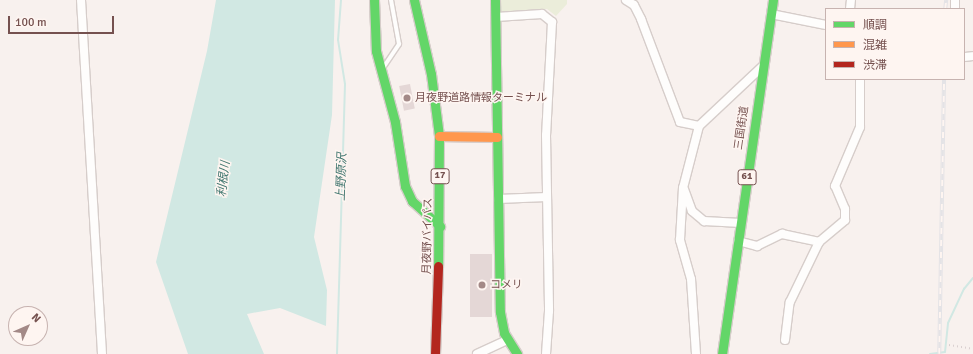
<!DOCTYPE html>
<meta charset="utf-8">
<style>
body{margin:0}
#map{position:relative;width:973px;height:354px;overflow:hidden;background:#f8f1ee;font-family:Signika,"Noto Sans JP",sans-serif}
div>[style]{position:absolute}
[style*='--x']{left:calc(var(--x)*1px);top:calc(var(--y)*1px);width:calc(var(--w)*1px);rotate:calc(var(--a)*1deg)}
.green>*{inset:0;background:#ebedda}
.water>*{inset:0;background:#d1e8e3}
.stream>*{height:2px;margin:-1px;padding:0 1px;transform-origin:1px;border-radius:1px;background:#d1e8e3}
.building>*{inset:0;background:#e4d7d6;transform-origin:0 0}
.path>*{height:1.5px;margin-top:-0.75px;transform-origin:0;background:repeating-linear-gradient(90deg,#dad0d0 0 1px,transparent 0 4px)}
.roads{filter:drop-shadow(1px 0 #d6cdca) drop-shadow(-1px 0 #d6cdca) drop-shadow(0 1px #d6cdca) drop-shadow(0 -1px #d6cdca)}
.lane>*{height:4px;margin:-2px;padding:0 2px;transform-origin:2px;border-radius:2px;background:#fefdfc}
.street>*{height:8px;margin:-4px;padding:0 4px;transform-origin:4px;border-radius:4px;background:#fefdfc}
.fast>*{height:9px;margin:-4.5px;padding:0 4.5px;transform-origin:4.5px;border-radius:4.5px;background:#63d668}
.slow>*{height:9px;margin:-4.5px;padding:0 4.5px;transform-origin:4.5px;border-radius:4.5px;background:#ff974d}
.jam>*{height:9px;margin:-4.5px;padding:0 4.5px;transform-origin:4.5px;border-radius:4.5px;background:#b3261e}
.rail>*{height:3.5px;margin-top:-1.75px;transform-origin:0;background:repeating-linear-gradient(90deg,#fef5f1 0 6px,#e4e3e6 0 12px);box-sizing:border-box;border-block:1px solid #e4e3e6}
.dots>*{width:11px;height:11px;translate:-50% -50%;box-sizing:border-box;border:2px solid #fef5f1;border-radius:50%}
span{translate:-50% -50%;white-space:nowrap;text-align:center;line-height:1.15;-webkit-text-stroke:3px #fef5f1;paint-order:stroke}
.shield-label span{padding:1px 3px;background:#fef5f1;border:1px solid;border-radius:3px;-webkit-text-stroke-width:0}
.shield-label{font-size:10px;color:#75514f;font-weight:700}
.poi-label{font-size:11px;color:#75514f}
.left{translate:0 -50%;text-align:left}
.street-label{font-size:11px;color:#75514f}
.water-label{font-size:12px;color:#437871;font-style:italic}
.legend{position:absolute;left:825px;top:8px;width:140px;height:72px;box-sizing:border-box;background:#fef5f1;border:1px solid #c7b3b0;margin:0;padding:5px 7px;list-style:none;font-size:12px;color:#75514f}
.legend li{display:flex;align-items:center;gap:8px;height:20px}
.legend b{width:20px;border:1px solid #c7b3b0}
.north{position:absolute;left:8px;top:306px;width:40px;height:40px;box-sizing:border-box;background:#fef5f1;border:1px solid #c7b3b0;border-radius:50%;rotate:45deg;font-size:11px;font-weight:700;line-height:16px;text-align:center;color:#75514f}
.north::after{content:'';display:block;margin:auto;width:14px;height:18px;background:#a38987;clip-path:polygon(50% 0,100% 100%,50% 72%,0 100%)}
.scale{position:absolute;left:8px;top:16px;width:106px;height:18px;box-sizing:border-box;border:2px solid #75514f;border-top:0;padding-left:5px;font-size:12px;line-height:14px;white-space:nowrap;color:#75514f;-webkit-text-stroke:3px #fef5f1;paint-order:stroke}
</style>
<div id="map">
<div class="green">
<div style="clip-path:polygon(499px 0,567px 0,567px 4px,556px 16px,547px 9px,503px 12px,500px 10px)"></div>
</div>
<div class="water">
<div style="clip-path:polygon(216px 0,335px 0,332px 115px,314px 237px,327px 290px,326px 326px,280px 308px,247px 314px,264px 354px,188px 354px,156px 262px,207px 51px)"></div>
</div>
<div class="stream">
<div style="--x:337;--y:354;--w:270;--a:-88.3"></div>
<div style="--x:345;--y:84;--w:45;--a:-99"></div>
<div style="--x:338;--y:40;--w:40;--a:-85.7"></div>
<div style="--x:930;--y:354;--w:15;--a:-8"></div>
<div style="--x:945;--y:352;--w:29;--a:-84"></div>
<div style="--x:948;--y:323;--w:38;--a:-65"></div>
<div style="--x:964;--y:289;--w:14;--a:-51"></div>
</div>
<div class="building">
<div style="left:410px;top:84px;width:25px;height:11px;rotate:79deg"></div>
<div style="left:470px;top:254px;width:22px;height:63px"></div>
</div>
<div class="path">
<div style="--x:949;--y:345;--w:24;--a:9"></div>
</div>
<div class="roads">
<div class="lane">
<div style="--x:383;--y:68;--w:29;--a:-56"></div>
<div style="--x:399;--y:44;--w:45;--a:-100.3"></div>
</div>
<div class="street">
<div style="--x:81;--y:0;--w:355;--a:86.6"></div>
<div style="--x:626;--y:0;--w:9;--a:32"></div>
<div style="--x:634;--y:5;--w:16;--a:63"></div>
<div style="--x:641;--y:19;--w:110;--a:69.3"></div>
<div style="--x:680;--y:122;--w:19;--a:12"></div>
<div style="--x:850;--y:9;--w:9;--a:-84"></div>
<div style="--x:955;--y:9;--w:9;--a:-90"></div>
<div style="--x:771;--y:14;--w:56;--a:11.3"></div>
<div style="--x:496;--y:17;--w:46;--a:-3.7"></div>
<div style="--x:542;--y:14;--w:13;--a:39"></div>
<div style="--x:552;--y:22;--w:113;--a:93"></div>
<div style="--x:546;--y:135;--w:176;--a:89"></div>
<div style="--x:549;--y:311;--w:43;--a:94"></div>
<div style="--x:964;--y:57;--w:9;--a:-6"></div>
<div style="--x:684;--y:189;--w:23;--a:70"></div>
<div style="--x:692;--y:211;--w:16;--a:40"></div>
<div style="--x:704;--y:221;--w:37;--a:3"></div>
<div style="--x:498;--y:199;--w:49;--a:-2.3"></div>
<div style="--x:738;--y:241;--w:20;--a:15"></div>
<div style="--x:757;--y:246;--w:28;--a:-26"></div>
<div style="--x:782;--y:234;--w:38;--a:12"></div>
<div style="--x:785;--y:340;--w:38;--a:-83"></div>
<div style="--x:790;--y:302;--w:67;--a:-64.2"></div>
<div style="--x:819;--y:242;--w:34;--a:-40"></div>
<div style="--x:845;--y:220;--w:11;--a:-90"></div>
<div style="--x:845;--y:209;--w:25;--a:-113"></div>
<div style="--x:835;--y:186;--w:64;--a:-67"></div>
<div style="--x:860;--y:127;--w:48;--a:-90"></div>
<div style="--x:477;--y:354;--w:33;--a:-25"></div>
<div style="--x:696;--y:354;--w:75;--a:-93.8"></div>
<div style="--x:691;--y:279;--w:41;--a:-105.8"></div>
<div style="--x:680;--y:240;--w:52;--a:-86.7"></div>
<div style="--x:683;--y:188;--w:64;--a:-75.5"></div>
<div style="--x:699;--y:126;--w:88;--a:-43.2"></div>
</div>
<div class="fast">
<div style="--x:374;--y:0;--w:51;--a:87.8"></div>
<div style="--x:376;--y:51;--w:73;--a:75"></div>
<div style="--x:395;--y:122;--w:65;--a:81.1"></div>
<div style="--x:405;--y:186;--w:17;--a:65"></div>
<div style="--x:412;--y:201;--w:38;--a:42"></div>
<div style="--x:414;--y:0;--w:76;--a:77.1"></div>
<div style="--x:431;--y:74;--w:63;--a:82.6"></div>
<div style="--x:439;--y:136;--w:130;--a:90.4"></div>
<div style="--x:495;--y:0;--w:312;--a:89.1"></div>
<div style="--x:500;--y:312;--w:21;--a:79"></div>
<div style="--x:504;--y:333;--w:25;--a:58"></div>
<div style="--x:722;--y:354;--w:358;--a:-81.8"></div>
</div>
<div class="slow">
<div style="--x:439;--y:136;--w:58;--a:1"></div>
</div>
<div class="jam">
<div style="--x:435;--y:354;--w:88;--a:-88"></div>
</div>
</div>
<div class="rail">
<div style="--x:945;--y:9;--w:9;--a:-84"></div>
<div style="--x:939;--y:354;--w:275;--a:-89"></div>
</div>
<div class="dots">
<div style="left:407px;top:98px;background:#a38987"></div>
<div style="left:482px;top:285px;background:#a38987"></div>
</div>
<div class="shield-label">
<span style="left:440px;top:176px">17</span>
<span style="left:747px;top:177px">61</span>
</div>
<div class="poi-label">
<span class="left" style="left:415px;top:98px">月夜野道路情報ターミナル</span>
<span class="left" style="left:490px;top:285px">コメリ</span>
</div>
<div class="street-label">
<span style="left:742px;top:128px;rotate:-82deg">三国街道</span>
<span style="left:428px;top:236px;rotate:-89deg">月夜野バイパス</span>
</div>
<div class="water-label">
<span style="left:342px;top:177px;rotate:-88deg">上野原沢</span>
<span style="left:224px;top:179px;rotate:-83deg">利根川</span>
</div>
<ul class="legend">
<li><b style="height:5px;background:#63d668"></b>順調</li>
<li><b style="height:5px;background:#ff974d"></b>混雑</li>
<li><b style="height:5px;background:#b3261e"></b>渋滞</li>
</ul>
<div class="north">N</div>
<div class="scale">100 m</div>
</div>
